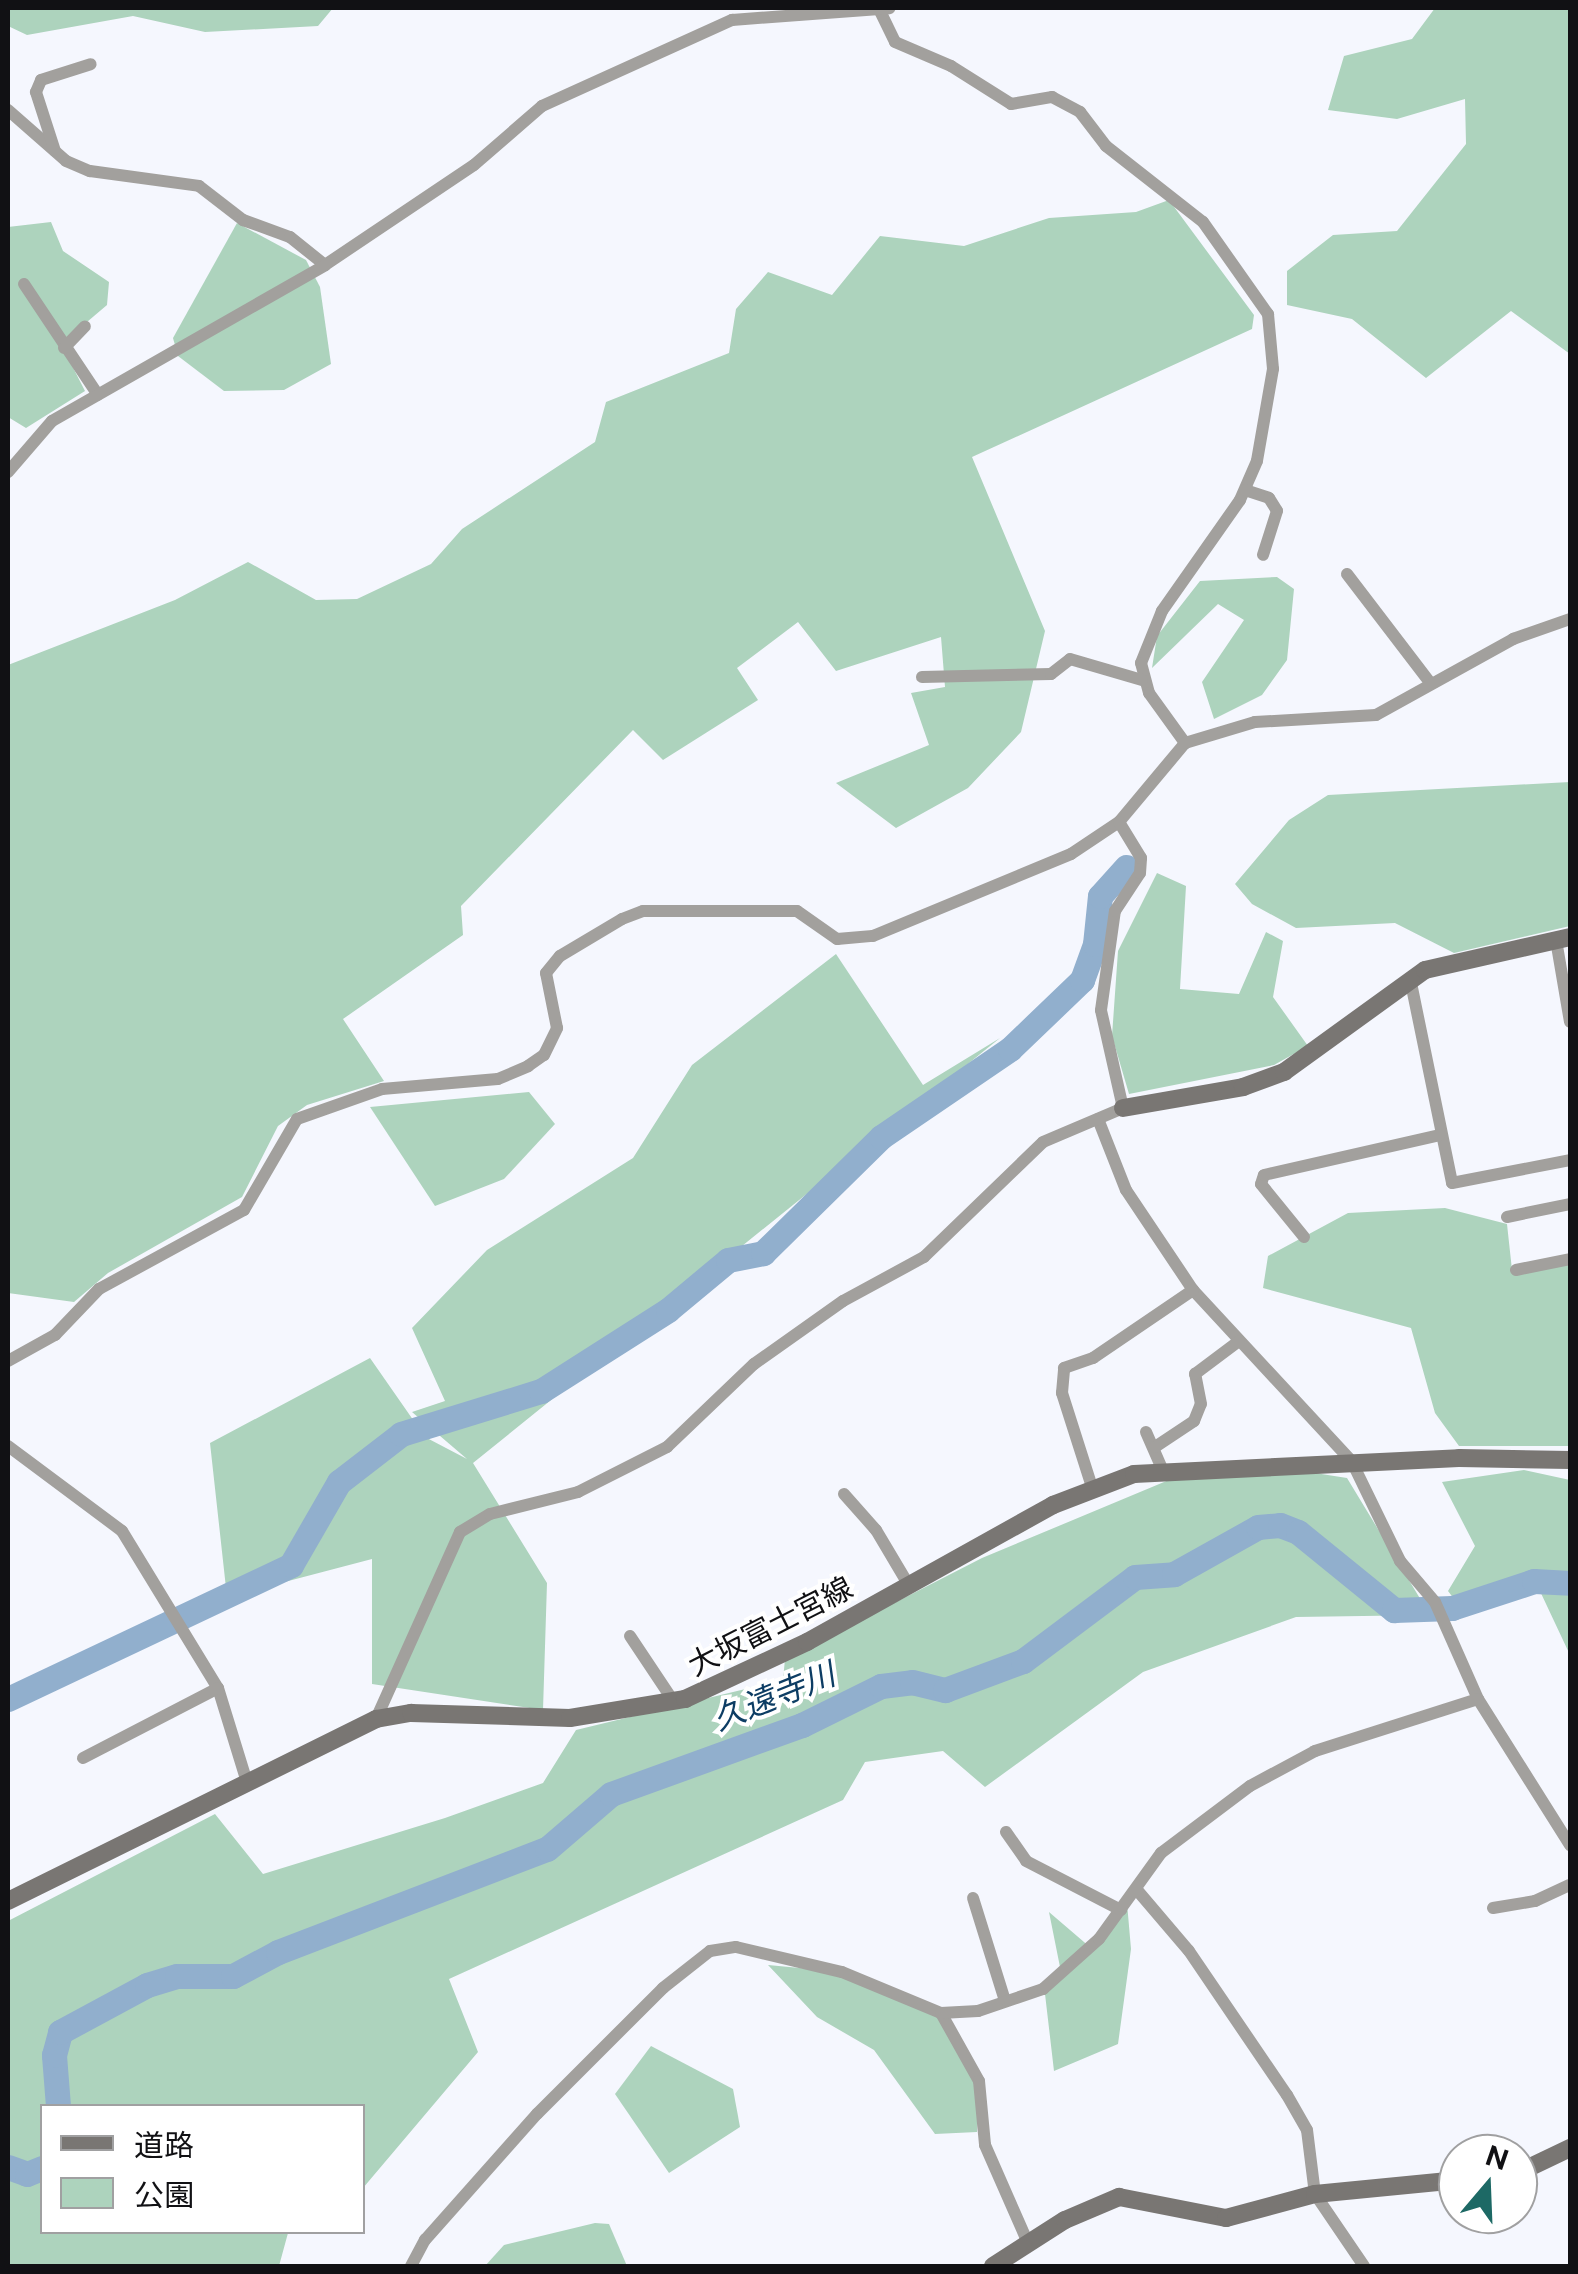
<!DOCTYPE html>
<meta charset="utf-8">
<style>
body{margin:0}
#map{position:relative;width:1578px;height:2274px;overflow:hidden;background:#f5f7fe;font-family:"Public Sans","Noto Sans JP",sans-serif}
div>[style]{position:absolute}
[style*='--x']{left:calc(var(--x)*1px);top:calc(var(--y)*1px);width:calc(var(--w)*1px);rotate:calc(var(--a)*1deg)}
.green>*{inset:0;background:#add3bd}
.river>*{height:25px;margin:-12.5px;padding:0 12.5px;transform-origin:12.5px;border-radius:12.5px;background:#91afcd}
.street>*{height:12px;margin:-6px;padding:0 6px;transform-origin:6px;border-radius:6px;background:#a2a09d}
.secondary>*{height:18px;margin:-9px;padding:0 9px;transform-origin:9px;border-radius:9px;background:#797673}
span{translate:-50% -50%;white-space:nowrap;text-align:center;line-height:1.15;-webkit-text-stroke:8px #fff;paint-order:stroke}
.street-label{font-size:30px;color:#111114}
.water-label{font-size:32px;color:#0d3d64;font-style:italic}
.frame{position:absolute;inset:0;border:10px solid #111114;pointer-events:none}
.legend{position:absolute;left:40px;top:2104px;width:325px;height:130px;box-sizing:border-box;background:#fff;border:2px solid #a0a0a1;margin:0;padding:12px 18px;list-style:none;font-size:30px;color:#111114}
.legend li{display:flex;align-items:center;gap:20px;height:50px}
.legend b{width:50px;border:2px solid #a0a0a1}
.north{position:absolute;left:1438px;top:2134px;width:100px;height:100px;box-sizing:border-box;background:#fff;border:2px solid #a0a0a1;border-radius:50%;rotate:19deg;font-size:28px;font-weight:700;line-height:40px;text-align:center;color:#111114}
.north::after{content:'';display:block;margin:auto;width:35px;height:45px;background:#1d6965;clip-path:polygon(50% 0,100% 100%,50% 72%,0 100%)}
</style>
<div id="map">
<div class="green">
<div style="clip-path:polygon(8px 8px,333px 8px,318px 26px,205px 32px,133px 16px,27px 35px,8px 26px)"></div>
<div style="clip-path:polygon(1435px 8px,1570px 8px,1570px 354px,1511px 311px,1426px 378px,1352px 319px,1287px 305px,1287px 271px,1333px 235px,1397px 231px,1466px 144px,1465px 99px,1397px 119px,1328px 110px,1344px 56px,1412px 39px)"></div>
<div style="clip-path:polygon(1169px 200px,1254px 315px,1252px 329px,972px 457px,1045px 631px,1021px 732px,968px 788px,896px 828px,836px 783px,929px 745px,911px 693px,945px 687px,941px 637px,836px 671px,798px 622px,737px 668px,758px 700px,663px 760px,633px 730px,461px 906px,463px 935px,343px 1019px,384px 1081px,307px 1105px,278px 1126px,242px 1197px,108px 1273px,74px 1302px,8px 1293px,8px 665px,175px 600px,248px 562px,316px 600px,357px 599px,431px 564px,462px 529px,595px 442px,606px 402px,729px 353px,736px 309px,768px 272px,832px 295px,880px 236px,964px 246px,1049px 218px,1136px 212px)"></div>
<div style="clip-path:polygon(51px 222px,63px 251px,109px 282px,107px 305px,61px 344px,85px 391px,26px 428px,8px 417px,8px 227px)"></div>
<div style="clip-path:polygon(237px 223px,306px 260px,320px 287px,331px 364px,284px 390px,224px 391px,178px 356px,173px 338px)"></div>
<div style="clip-path:polygon(1277px 577px,1294px 589px,1287px 660px,1262px 695px,1214px 719px,1202px 682px,1244px 620px,1218px 604px,1152px 668px,1157px 636px,1200px 581px)"></div>
<div style="clip-path:polygon(1570px 782px,1570px 926px,1454px 953px,1395px 923px,1296px 928px,1252px 904px,1235px 884px,1289px 820px,1328px 795px)"></div>
<div style="clip-path:polygon(1157px 873px,1186px 886px,1180px 989px,1239px 994px,1266px 932px,1283px 941px,1273px 997px,1308px 1046px,1274px 1065px,1129px 1094px,1112px 1036px,1118px 951px)"></div>
<div style="clip-path:polygon(836px 954px,923px 1085px,1000px 1038px,473px 1463px,547px 1583px,543px 1710px,372px 1684px,372px 1559px,227px 1597px,210px 1443px,370px 1358px,425px 1437px,467px 1459px,412px 1412px,445px 1401px,412px 1328px,487px 1250px,633px 1158px,692px 1065px)"></div>
<div style="clip-path:polygon(529px 1092px,555px 1124px,504px 1179px,435px 1206px,370px 1107px)"></div>
<div style="clip-path:polygon(1445px 1208px,1507px 1224px,1512px 1270px,1570px 1263px,1570px 1446px,1459px 1446px,1435px 1413px,1411px 1328px,1263px 1288px,1268px 1256px,1348px 1213px)"></div>
<div style="clip-path:polygon(1524px 1470px,1570px 1480px,1570px 1655px,1539px 1589px,1467px 1616px,1448px 1591px,1475px 1546px,1442px 1482px)"></div>
<div style="clip-path:polygon(1315px 1473px,1347px 1478px,1430px 1615px,1296px 1617px,1143px 1672px,985px 1787px,943px 1751px,865px 1762px,843px 1800px,449px 1979px,478px 2052px,363px 2188px,362px 2106px,42px 2106px,42px 2232px,326px 2232px,288px 2233px,279px 2266px,8px 2266px,8px 1921px,215px 1814px,263px 1874px,445px 1818px,543px 1783px,576px 1730px,783px 1680px,785px 1659px,982px 1558px,1176px 1477px)"></div>
<div style="clip-path:polygon(1127px 1903px,1131px 1949px,1118px 2044px,1054px 2071px,1045px 1994px,1062px 1977px,1049px 1912px,1091px 1948px)"></div>
<div style="clip-path:polygon(768px 1965px,842px 1972px,938px 2011px,979px 2081px,977px 2132px,935px 2134px,874px 2050px,817px 2017px)"></div>
<div style="clip-path:polygon(651px 2046px,733px 2089px,740px 2127px,669px 2173px,615px 2094px)"></div>
<div style="clip-path:polygon(595px 2223px,609px 2224px,627px 2266px,485px 2266px,504px 2245px)"></div>
</div>
<div class="river">
<div style="--x:8;--y:1699;--w:313;--a:-25.3"></div>
<div style="--x:291;--y:1565;--w:96;--a:-60"></div>
<div style="--x:339;--y:1482;--w:78;--a:-37.7"></div>
<div style="--x:401;--y:1434;--w:146;--a:-17.1"></div>
<div style="--x:541;--y:1391;--w:151;--a:-32.5"></div>
<div style="--x:668;--y:1310;--w:78;--a:-39.8"></div>
<div style="--x:728;--y:1260;--w:36;--a:-11"></div>
<div style="--x:763;--y:1253;--w:165;--a:-44.5"></div>
<div style="--x:881;--y:1137;--w:156;--a:-34.3"></div>
<div style="--x:1010;--y:1049;--w:100;--a:-43.8"></div>
<div style="--x:1082;--y:980;--w:38;--a:-70"></div>
<div style="--x:1095;--y:944;--w:48;--a:-84.1"></div>
<div style="--x:1100;--y:896;--w:39;--a:-48"></div>
<div style="--x:58;--y:2106;--w:51;--a:-94.5"></div>
<div style="--x:54;--y:2055;--w:24;--a:-75"></div>
<div style="--x:60;--y:2032;--w:99;--a:-28.4"></div>
<div style="--x:147;--y:1985;--w:31;--a:-17"></div>
<div style="--x:177;--y:1976;--w:56;--a:0"></div>
<div style="--x:233;--y:1976;--w:51;--a:-28.1"></div>
<div style="--x:278;--y:1952;--w:288;--a:-21"></div>
<div style="--x:547;--y:1849;--w:84;--a:-40.7"></div>
<div style="--x:611;--y:1794;--w:203;--a:-19.9"></div>
<div style="--x:802;--y:1725;--w:88;--a:-26.3"></div>
<div style="--x:881;--y:1686;--w:31;--a:-7"></div>
<div style="--x:912;--y:1682;--w:34;--a:14"></div>
<div style="--x:945;--y:1690;--w:83;--a:-20.4"></div>
<div style="--x:1023;--y:1661;--w:140;--a:-36.9"></div>
<div style="--x:1135;--y:1577;--w:39;--a:-4"></div>
<div style="--x:1174;--y:1574;--w:96;--a:-29.2"></div>
<div style="--x:1258;--y:1527;--w:22;--a:-5"></div>
<div style="--x:1280;--y:1525;--w:19;--a:21"></div>
<div style="--x:1298;--y:1532;--w:124;--a:39.1"></div>
<div style="--x:1394;--y:1610;--w:58;--a:-2"></div>
<div style="--x:1452;--y:1608;--w:86;--a:-18.2"></div>
<div style="--x:1534;--y:1581;--w:36;--a:3"></div>
<div style="--x:8;--y:2167;--w:20;--a:20"></div>
<div style="--x:27;--y:2174;--w:16;--a:-22"></div>
</div>
<div class="street">
<div style="--x:880;--y:11;--w:34;--a:64"></div>
<div style="--x:895;--y:42;--w:61;--a:23.2"></div>
<div style="--x:951;--y:66;--w:71;--a:32.3"></div>
<div style="--x:1011;--y:104;--w:42;--a:-9.7"></div>
<div style="--x:1052;--y:97;--w:32;--a:28"></div>
<div style="--x:1080;--y:112;--w:43;--a:52.6"></div>
<div style="--x:1106;--y:146;--w:123;--a:38.1"></div>
<div style="--x:1203;--y:222;--w:113;--a:54.8"></div>
<div style="--x:1268;--y:314;--w:55;--a:84.8"></div>
<div style="--x:1273;--y:369;--w:93;--a:99.9"></div>
<div style="--x:1257;--y:461;--w:43;--a:113.6"></div>
<div style="--x:1240;--y:500;--w:136;--a:125.1"></div>
<div style="--x:1162;--y:611;--w:56;--a:112"></div>
<div style="--x:1141;--y:663;--w:31;--a:75"></div>
<div style="--x:1149;--y:693;--w:62;--a:54.2"></div>
<div style="--x:8;--y:110;--w:77;--a:41.3"></div>
<div style="--x:66;--y:161;--w:26;--a:23"></div>
<div style="--x:90;--y:171;--w:110;--a:7.8"></div>
<div style="--x:199;--y:186;--w:56;--a:37.7"></div>
<div style="--x:243;--y:220;--w:50;--a:19.9"></div>
<div style="--x:290;--y:237;--w:45;--a:38.7"></div>
<div style="--x:55;--y:151;--w:62;--a:-107.9"></div>
<div style="--x:36;--y:92;--w:13;--a:-67"></div>
<div style="--x:41;--y:80;--w:52;--a:-17.7"></div>
<div style="--x:24;--y:284;--w:133;--a:56.3"></div>
<div style="--x:64;--y:348;--w:30;--a:-46"></div>
<div style="--x:8;--y:472;--w:67;--a:-49.2"></div>
<div style="--x:52;--y:421;--w:314;--a:-29.7"></div>
<div style="--x:325;--y:265;--w:179;--a:-33.9"></div>
<div style="--x:474;--y:165;--w:90;--a:-40.9"></div>
<div style="--x:542;--y:106;--w:209;--a:-24.4"></div>
<div style="--x:732;--y:20;--w:158;--a:-4.3"></div>
<div style="--x:1245;--y:490;--w:25;--a:18"></div>
<div style="--x:1269;--y:498;--w:15;--a:58"></div>
<div style="--x:1277;--y:511;--w:46;--a:107.7"></div>
<div style="--x:1347;--y:574;--w:138;--a:52.6"></div>
<div style="--x:922;--y:677;--w:129;--a:-1.3"></div>
<div style="--x:1051;--y:674;--w:24;--a:-38"></div>
<div style="--x:1070;--y:659;--w:75;--a:16.3"></div>
<div style="--x:1556;--y:940;--w:83;--a:80.3"></div>
<div style="--x:1410;--y:978;--w:209;--a:78.4"></div>
<div style="--x:1452;--y:1183;--w:120;--a:-11"></div>
<div style="--x:1098;--y:1119;--w:76;--a:68.5"></div>
<div style="--x:1126;--y:1190;--w:120;--a:56.2"></div>
<div style="--x:1193;--y:1290;--w:234;--a:47.2"></div>
<div style="--x:1352;--y:1462;--w:110;--a:64.1"></div>
<div style="--x:1400;--y:1561;--w:54;--a:49.5"></div>
<div style="--x:1435;--y:1602;--w:106;--a:66.1"></div>
<div style="--x:1478;--y:1699;--w:173;--a:57.8"></div>
<div style="--x:1507;--y:1217;--w:64;--a:-11.7"></div>
<div style="--x:1304;--y:1237;--w:68;--a:-129.1"></div>
<div style="--x:1261;--y:1184;--w:9;--a:-72"></div>
<div style="--x:1264;--y:1175;--w:180;--a:-12.8"></div>
<div style="--x:1516;--y:1270;--w:55;--a:-11.5"></div>
<div style="--x:8;--y:1361;--w:54;--a:-29"></div>
<div style="--x:55;--y:1335;--w:64;--a:-46.3"></div>
<div style="--x:99;--y:1289;--w:165;--a:-28.6"></div>
<div style="--x:244;--y:1210;--w:105;--a:-59.8"></div>
<div style="--x:297;--y:1119;--w:90;--a:-19.4"></div>
<div style="--x:382;--y:1089;--w:116;--a:-4.9"></div>
<div style="--x:498;--y:1079;--w:33;--a:-23"></div>
<div style="--x:528;--y:1066;--w:19;--a:-35"></div>
<div style="--x:544;--y:1055;--w:30;--a:-64"></div>
<div style="--x:557;--y:1028;--w:56;--a:-101.3"></div>
<div style="--x:546;--y:973;--w:22;--a:-51"></div>
<div style="--x:560;--y:956;--w:72;--a:-30.8"></div>
<div style="--x:622;--y:919;--w:22;--a:-21"></div>
<div style="--x:643;--y:911;--w:154;--a:0"></div>
<div style="--x:797;--y:911;--w:49;--a:35"></div>
<div style="--x:837;--y:939;--w:36;--a:-5"></div>
<div style="--x:873;--y:936;--w:214;--a:-22.5"></div>
<div style="--x:1071;--y:854;--w:58;--a:-33.7"></div>
<div style="--x:1119;--y:822;--w:103;--a:-50.1"></div>
<div style="--x:1185;--y:743;--w:73;--a:-16.7"></div>
<div style="--x:1255;--y:722;--w:121;--a:-3.3"></div>
<div style="--x:1376;--y:715;--w:157;--a:-29"></div>
<div style="--x:1513;--y:639;--w:60;--a:-19.3"></div>
<div style="--x:1146;--y:1432;--w:43;--a:66.4"></div>
<div style="--x:8;--y:1446;--w:142;--a:36.7"></div>
<div style="--x:122;--y:1531;--w:184;--a:58.6"></div>
<div style="--x:218;--y:1688;--w:95;--a:72.9"></div>
<div style="--x:1155;--y:1447;--w:47;--a:-33.7"></div>
<div style="--x:1194;--y:1421;--w:18;--a:-68"></div>
<div style="--x:1201;--y:1404;--w:31;--a:-101"></div>
<div style="--x:1195;--y:1374;--w:55;--a:-36.9"></div>
<div style="--x:1092;--y:1487;--w:99;--a:-107.7"></div>
<div style="--x:1062;--y:1393;--w:25;--a:-85"></div>
<div style="--x:1064;--y:1368;--w:31;--a:-19"></div>
<div style="--x:1093;--y:1358;--w:121;--a:-34.2"></div>
<div style="--x:844;--y:1494;--w:48;--a:48.4"></div>
<div style="--x:876;--y:1530;--w:63;--a:59.3"></div>
<div style="--x:630;--y:1636;--w:79;--a:56.3"></div>
<div style="--x:376;--y:1719;--w:205;--a:-65.8"></div>
<div style="--x:460;--y:1532;--w:35;--a:-31"></div>
<div style="--x:490;--y:1514;--w:91;--a:-14"></div>
<div style="--x:578;--y:1492;--w:100;--a:-26.8"></div>
<div style="--x:667;--y:1447;--w:120;--a:-43.7"></div>
<div style="--x:754;--y:1364;--w:109;--a:-35.3"></div>
<div style="--x:843;--y:1301;--w:92;--a:-28.5"></div>
<div style="--x:924;--y:1257;--w:165;--a:-44"></div>
<div style="--x:1043;--y:1142;--w:87;--a:-23"></div>
<div style="--x:1123;--y:1108;--w:100;--a:-102.7"></div>
<div style="--x:1101;--y:1010;--w:100;--a:-82"></div>
<div style="--x:1115;--y:911;--w:45;--a:-56.7"></div>
<div style="--x:1140;--y:873;--w:15;--a:-86"></div>
<div style="--x:1141;--y:858;--w:42;--a:-121.4"></div>
<div style="--x:83;--y:1758;--w:152;--a:-27.4"></div>
<div style="--x:1006;--y:1832;--w:35;--a:55"></div>
<div style="--x:1026;--y:1861;--w:107;--a:27.3"></div>
<div style="--x:1137;--y:1890;--w:80;--a:49.6"></div>
<div style="--x:1189;--y:1951;--w:174;--a:55.8"></div>
<div style="--x:1287;--y:2095;--w:40;--a:60.3"></div>
<div style="--x:1307;--y:2130;--w:64;--a:82.9"></div>
<div style="--x:1315;--y:2194;--w:87;--a:55.8"></div>
<div style="--x:973;--y:1898;--w:108;--a:72.7"></div>
<div style="--x:1493;--y:1908;--w:43;--a:-9.5"></div>
<div style="--x:1535;--y:1901;--w:38;--a:-25"></div>
<div style="--x:941;--y:2013;--w:78;--a:60.8"></div>
<div style="--x:979;--y:2081;--w:64;--a:84.6"></div>
<div style="--x:985;--y:2145;--w:107;--a:66.3"></div>
<div style="--x:411;--y:2266;--w:30;--a:-62"></div>
<div style="--x:425;--y:2240;--w:169;--a:-48.4"></div>
<div style="--x:537;--y:2114;--w:178;--a:-45"></div>
<div style="--x:663;--y:1988;--w:60;--a:-38.2"></div>
<div style="--x:710;--y:1951;--w:26;--a:-9"></div>
<div style="--x:736;--y:1947;--w:109;--a:13.3"></div>
<div style="--x:842;--y:1972;--w:107;--a:22.5"></div>
<div style="--x:941;--y:2013;--w:37;--a:-3"></div>
<div style="--x:978;--y:2011;--w:69;--a:-18.7"></div>
<div style="--x:1043;--y:1989;--w:75;--a:-41.8"></div>
<div style="--x:1099;--y:1939;--w:106;--a:-54.2"></div>
<div style="--x:1161;--y:1853;--w:111;--a:-37"></div>
<div style="--x:1250;--y:1786;--w:74;--a:-28.3"></div>
<div style="--x:1315;--y:1751;--w:171;--a:-17.7"></div>
</div>
<div class="secondary">
<div style="--x:1123;--y:1108;--w:122;--a:-9.9"></div>
<div style="--x:1243;--y:1087;--w:44;--a:-20.1"></div>
<div style="--x:1284;--y:1072;--w:174;--a:-35.9"></div>
<div style="--x:1425;--y:970;--w:149;--a:-12.8"></div>
<div style="--x:8;--y:1901;--w:411;--a:-26.3"></div>
<div style="--x:376;--y:1719;--w:36;--a:-10"></div>
<div style="--x:411;--y:1713;--w:159;--a:1.8"></div>
<div style="--x:570;--y:1718;--w:117;--a:-9.4"></div>
<div style="--x:685;--y:1699;--w:135;--a:-25"></div>
<div style="--x:807;--y:1642;--w:282;--a:-29.1"></div>
<div style="--x:1053;--y:1505;--w:87;--a:-20.9"></div>
<div style="--x:1134;--y:1474;--w:325;--a:-2.8"></div>
<div style="--x:1459;--y:1458;--w:111;--a:1"></div>
<div style="--x:1518;--y:2173;--w:58;--a:-25.7"></div>
<div style="--x:993;--y:2266;--w:85;--a:-32.6"></div>
<div style="--x:1065;--y:2220;--w:59;--a:-23.1"></div>
<div style="--x:1119;--y:2197;--w:109;--a:11.1"></div>
<div style="--x:1226;--y:2218;--w:92;--a:-15.1"></div>
<div style="--x:1315;--y:2194;--w:144;--a:-5.6"></div>
</div>
<div class="street-label">
<span style="left:770px;top:1626px;rotate:-27deg">大坂富士宮線</span>
</div>
<div class="water-label">
<span style="left:774px;top:1697px;rotate:-22deg">久遠寺川</span>
</div>
<div class="frame"></div>
<ul class="legend">
<li><b style="height:12px;background:#797673"></b>道路</li>
<li><b style="height:28px;background:#add3bd"></b>公園</li>
</ul>
<div class="north">N</div>
</div>
